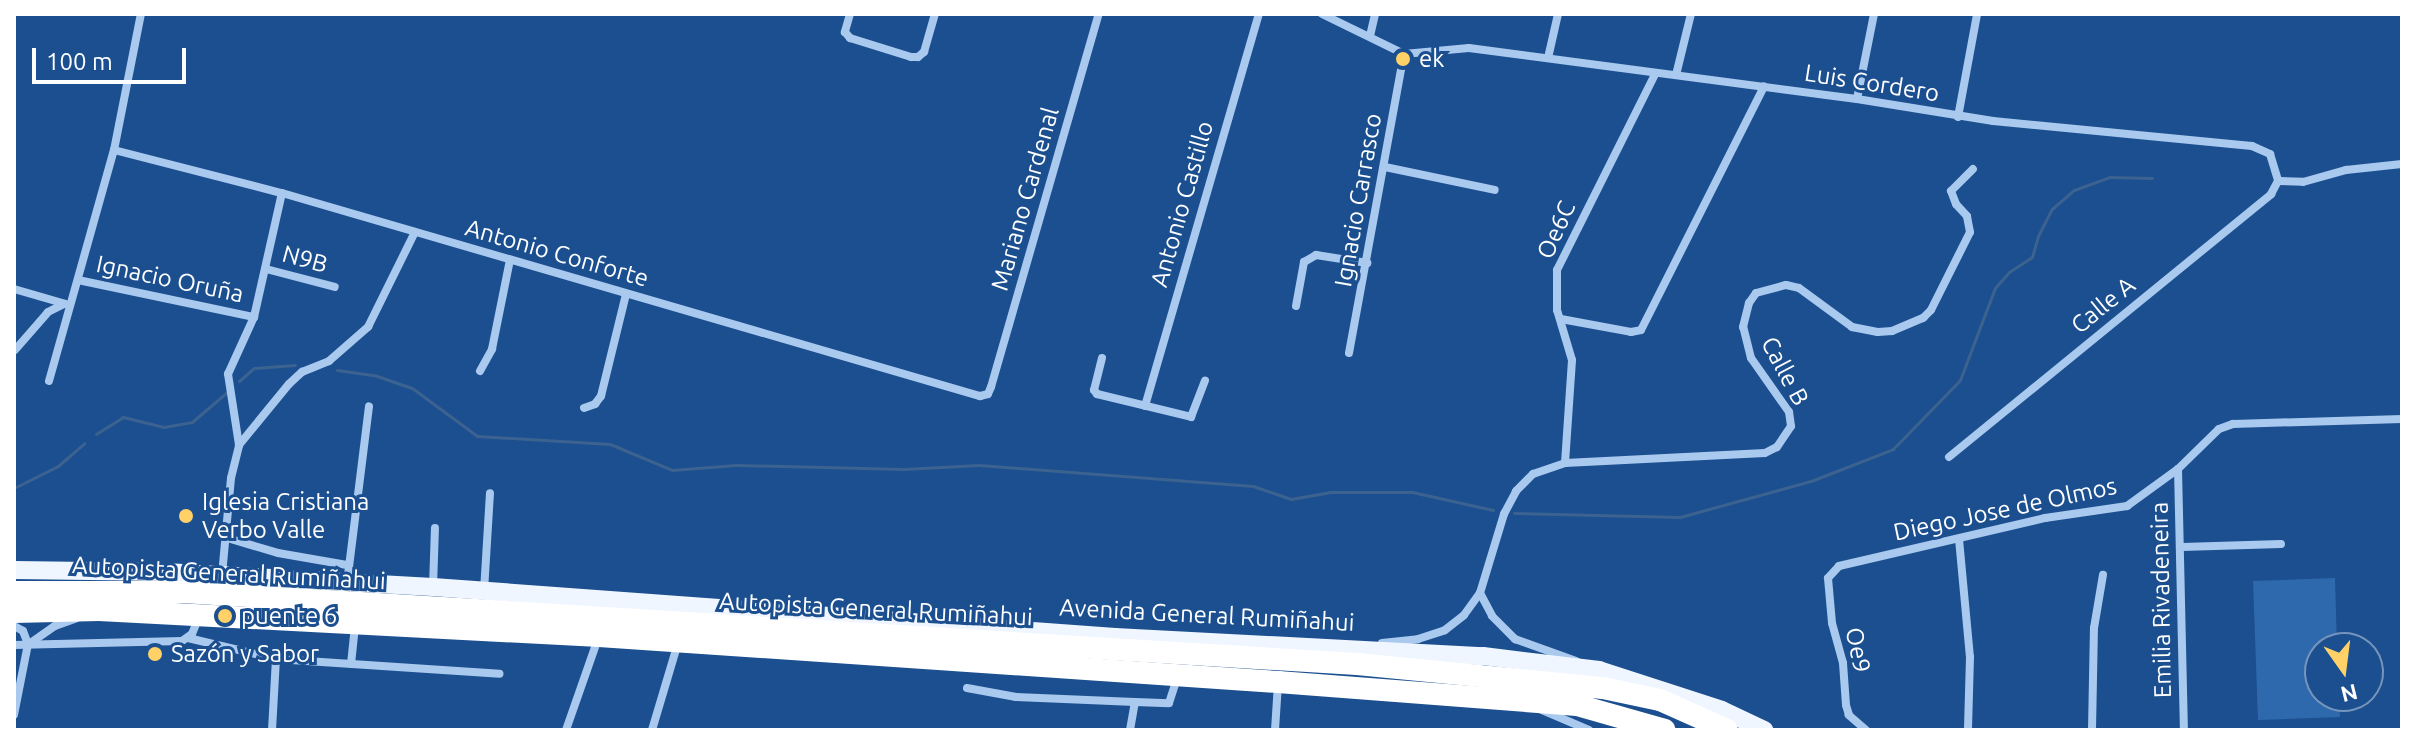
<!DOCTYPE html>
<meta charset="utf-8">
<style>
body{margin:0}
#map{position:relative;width:2416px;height:744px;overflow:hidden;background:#1b4f8f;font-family:Ubuntu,sans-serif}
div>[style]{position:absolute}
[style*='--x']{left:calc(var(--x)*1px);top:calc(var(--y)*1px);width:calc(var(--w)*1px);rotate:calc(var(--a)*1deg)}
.green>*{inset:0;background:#2e69ad}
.stream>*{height:3px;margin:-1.5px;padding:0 1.5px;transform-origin:1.5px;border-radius:1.5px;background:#3c6290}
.street>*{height:8px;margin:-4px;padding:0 4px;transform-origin:4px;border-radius:4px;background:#a9c9ee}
.primary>*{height:18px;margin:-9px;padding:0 9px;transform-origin:9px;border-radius:9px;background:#f0f6ff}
.highway>*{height:22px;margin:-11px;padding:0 11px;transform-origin:11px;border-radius:11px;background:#fff}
.dots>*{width:22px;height:22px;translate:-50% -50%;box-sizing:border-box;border:4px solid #1b4f8f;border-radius:50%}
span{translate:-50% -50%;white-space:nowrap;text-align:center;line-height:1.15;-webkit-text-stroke:6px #1b4f8f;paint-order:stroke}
.poi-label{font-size:24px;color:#fff}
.left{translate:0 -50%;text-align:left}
.street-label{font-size:24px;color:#fff}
.frame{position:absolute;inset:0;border:16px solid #fff;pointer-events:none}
.north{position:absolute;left:2304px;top:632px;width:80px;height:80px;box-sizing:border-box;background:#1b4f8f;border:2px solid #7695bc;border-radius:50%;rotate:166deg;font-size:22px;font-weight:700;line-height:32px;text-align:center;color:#fff}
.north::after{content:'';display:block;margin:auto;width:28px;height:36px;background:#ffd166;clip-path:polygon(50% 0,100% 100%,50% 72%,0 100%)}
.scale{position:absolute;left:32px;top:48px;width:154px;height:36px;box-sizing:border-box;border:4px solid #fff;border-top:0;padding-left:10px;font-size:24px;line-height:28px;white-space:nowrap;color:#fff;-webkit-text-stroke:6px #1b4f8f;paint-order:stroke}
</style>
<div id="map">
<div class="green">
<div style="clip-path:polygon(2335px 578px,2337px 648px,2320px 648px,2320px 696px,2339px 696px,2340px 717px,2258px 720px,2253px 581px)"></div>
</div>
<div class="stream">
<div style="--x:337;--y:370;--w:37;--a:8"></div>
<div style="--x:374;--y:375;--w:40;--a:18.9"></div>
<div style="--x:412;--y:388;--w:81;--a:36.4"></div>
<div style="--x:477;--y:436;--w:133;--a:3.4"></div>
<div style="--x:610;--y:444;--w:67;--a:22.8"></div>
<div style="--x:672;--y:470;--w:64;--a:-4.5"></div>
<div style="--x:736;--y:465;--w:168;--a:1.4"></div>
<div style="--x:904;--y:469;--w:75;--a:-3.1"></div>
<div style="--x:979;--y:465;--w:275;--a:4.4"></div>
<div style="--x:1253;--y:486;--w:40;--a:18.9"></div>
<div style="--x:1291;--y:499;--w:39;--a:-10"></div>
<div style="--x:1329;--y:492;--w:83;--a:0"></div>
<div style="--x:1412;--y:492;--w:83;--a:12.5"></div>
<div style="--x:239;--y:381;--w:20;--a:-41"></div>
<div style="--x:254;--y:368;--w:41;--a:-4.2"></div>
<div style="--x:96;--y:434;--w:32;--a:-32"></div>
<div style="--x:123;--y:417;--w:42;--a:13.7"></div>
<div style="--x:164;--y:427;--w:28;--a:-10"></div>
<div style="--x:192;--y:422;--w:46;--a:-40.6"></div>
<div style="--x:14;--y:488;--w:49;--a:-26.6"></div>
<div style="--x:58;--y:466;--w:35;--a:-41"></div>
<div style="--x:1514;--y:513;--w:166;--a:1.4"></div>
<div style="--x:1680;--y:517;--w:136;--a:-15.4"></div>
<div style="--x:1811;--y:481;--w:88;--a:-21.3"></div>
<div style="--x:1893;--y:449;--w:96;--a:-45.8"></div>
<div style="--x:1960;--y:380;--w:98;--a:-69.2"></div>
<div style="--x:1995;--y:288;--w:21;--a:-49"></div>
<div style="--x:2009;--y:272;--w:27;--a:-33"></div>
<div style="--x:2032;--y:257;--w:22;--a:-74"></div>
<div style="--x:2038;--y:236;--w:30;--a:-63"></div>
<div style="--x:2052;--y:209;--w:29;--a:-41"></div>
<div style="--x:2074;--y:190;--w:37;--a:-20"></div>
<div style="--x:2109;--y:177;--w:43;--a:1.3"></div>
</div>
<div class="street">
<div style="--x:850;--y:14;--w:19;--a:106"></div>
<div style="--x:845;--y:32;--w:8;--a:50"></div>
<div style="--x:850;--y:38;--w:64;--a:17.3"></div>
<div style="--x:911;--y:57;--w:7;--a:0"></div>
<div style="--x:918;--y:57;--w:8;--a:-40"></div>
<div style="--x:924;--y:52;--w:40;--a:-74"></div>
<div style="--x:1322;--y:14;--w:91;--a:26"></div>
<div style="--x:1404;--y:54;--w:65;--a:-5.3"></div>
<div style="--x:1469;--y:48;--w:391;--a:7.5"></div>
<div style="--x:1857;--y:99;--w:138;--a:9.2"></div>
<div style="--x:1993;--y:121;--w:260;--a:5.5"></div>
<div style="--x:2252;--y:146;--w:20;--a:24"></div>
<div style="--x:2270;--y:154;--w:28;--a:73"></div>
<div style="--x:1370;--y:36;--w:23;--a:-77"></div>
<div style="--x:1548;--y:58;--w:45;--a:-77.2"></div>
<div style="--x:1676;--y:75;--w:63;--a:-76.2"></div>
<div style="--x:1857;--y:99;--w:87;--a:-78.7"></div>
<div style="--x:1958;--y:117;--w:105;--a:-79.5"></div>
<div style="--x:114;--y:150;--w:173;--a:14.4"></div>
<div style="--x:282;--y:193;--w:727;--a:16.22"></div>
<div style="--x:980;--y:396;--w:8;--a:-14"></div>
<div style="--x:988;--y:394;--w:8;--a:-67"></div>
<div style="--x:991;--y:387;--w:388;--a:-73.9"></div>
<div style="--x:1385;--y:167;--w:112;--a:11.8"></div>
<div style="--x:2278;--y:181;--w:25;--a:2"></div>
<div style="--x:2303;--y:182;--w:45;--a:-15.6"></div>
<div style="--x:2346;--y:170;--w:56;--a:-6.1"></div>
<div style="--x:266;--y:269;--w:71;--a:14.6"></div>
<div style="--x:78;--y:280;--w:180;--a:11.9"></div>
<div style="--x:14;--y:289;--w:54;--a:16.1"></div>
<div style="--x:1296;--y:306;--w:45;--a:-79.7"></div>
<div style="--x:1304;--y:262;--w:14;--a:-30"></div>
<div style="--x:1316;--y:255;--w:52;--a:8.9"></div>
<div style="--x:1561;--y:319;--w:71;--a:10.5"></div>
<div style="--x:1631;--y:332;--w:10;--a:-11"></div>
<div style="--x:1641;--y:330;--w:273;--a:-63.2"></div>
<div style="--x:15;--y:350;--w:50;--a:-49"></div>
<div style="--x:48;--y:312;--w:18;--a:-27"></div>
<div style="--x:1349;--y:353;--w:304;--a:-79.6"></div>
<div style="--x:1102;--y:358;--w:33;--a:104"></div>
<div style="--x:1094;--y:390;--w:5;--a:53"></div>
<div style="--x:1097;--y:394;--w:97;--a:13.7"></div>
<div style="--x:1191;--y:417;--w:39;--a:-69"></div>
<div style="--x:480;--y:371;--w:25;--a:-61"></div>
<div style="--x:492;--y:349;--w:91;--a:-78.6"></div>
<div style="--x:49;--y:381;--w:240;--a:-74.3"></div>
<div style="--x:114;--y:150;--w:139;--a:-78.8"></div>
<div style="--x:1145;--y:406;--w:408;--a:-73.8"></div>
<div style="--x:584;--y:408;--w:12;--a:-20"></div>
<div style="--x:595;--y:404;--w:10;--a:-53"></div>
<div style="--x:601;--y:396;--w:105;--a:-76.2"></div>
<div style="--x:239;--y:445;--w:72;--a:-98.8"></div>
<div style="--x:228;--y:374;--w:63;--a:-65.5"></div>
<div style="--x:254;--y:317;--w:127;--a:-77.3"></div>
<div style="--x:1949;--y:457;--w:416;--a:-39.2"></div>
<div style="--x:2271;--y:194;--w:15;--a:-62"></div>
<div style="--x:1565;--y:463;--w:103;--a:-86.1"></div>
<div style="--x:1572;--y:360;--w:52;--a:-106.7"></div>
<div style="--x:1557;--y:310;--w:40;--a:-90"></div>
<div style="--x:1557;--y:270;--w:219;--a:-63.4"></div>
<div style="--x:2178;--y:469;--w:261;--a:88.7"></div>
<div style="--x:224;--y:537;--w:56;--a:16.5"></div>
<div style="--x:278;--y:553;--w:70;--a:9.9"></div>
<div style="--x:1959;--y:539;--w:119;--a:84.7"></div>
<div style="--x:1970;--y:657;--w:73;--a:91.6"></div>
<div style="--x:2182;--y:547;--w:99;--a:-1.7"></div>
<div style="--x:222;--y:575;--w:97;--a:-84.7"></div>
<div style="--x:231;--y:478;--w:34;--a:-76"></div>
<div style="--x:239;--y:445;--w:79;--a:-50.7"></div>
<div style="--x:289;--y:384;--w:18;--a:-43"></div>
<div style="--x:302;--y:372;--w:29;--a:-22"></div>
<div style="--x:329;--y:361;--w:52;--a:-41.1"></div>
<div style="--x:368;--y:327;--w:106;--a:-63.7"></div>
<div style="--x:347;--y:583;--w:178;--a:-82.9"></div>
<div style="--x:433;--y:587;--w:59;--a:-88.1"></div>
<div style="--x:484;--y:591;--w:98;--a:-86.5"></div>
<div style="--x:1480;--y:593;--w:26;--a:62"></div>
<div style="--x:1492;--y:616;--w:33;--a:45"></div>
<div style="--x:1515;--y:639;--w:65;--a:19.8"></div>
<div style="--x:14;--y:626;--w:10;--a:29"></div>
<div style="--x:23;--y:631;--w:14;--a:69"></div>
<div style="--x:28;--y:644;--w:72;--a:101.2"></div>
<div style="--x:188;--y:638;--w:90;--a:13.4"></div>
<div style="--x:276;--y:659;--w:224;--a:3.8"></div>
<div style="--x:1382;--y:643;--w:36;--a:-6"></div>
<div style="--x:1418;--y:639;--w:28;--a:-18"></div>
<div style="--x:1445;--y:630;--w:24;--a:-38"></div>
<div style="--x:1464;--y:615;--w:27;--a:-54"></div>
<div style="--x:1480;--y:593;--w:83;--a:-73.1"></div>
<div style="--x:1504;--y:514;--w:26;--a:-62"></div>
<div style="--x:1516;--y:491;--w:24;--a:-45"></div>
<div style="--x:1533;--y:474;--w:34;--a:-19"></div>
<div style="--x:1565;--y:463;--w:200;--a:-2.9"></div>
<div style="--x:1765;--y:453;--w:13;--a:-27"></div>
<div style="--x:1777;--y:447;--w:25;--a:-56"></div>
<div style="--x:1791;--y:426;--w:14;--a:-98"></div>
<div style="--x:1789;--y:412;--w:66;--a:-125.1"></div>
<div style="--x:1751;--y:358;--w:32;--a:-104"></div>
<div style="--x:1743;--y:327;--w:25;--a:-76"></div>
<div style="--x:1749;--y:303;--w:12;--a:-55"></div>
<div style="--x:1756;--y:293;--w:31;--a:-15"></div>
<div style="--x:1786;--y:285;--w:13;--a:13"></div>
<div style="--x:1799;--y:288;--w:66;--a:36.3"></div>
<div style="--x:1852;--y:327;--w:26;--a:11"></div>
<div style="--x:1878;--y:332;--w:14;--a:-4"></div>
<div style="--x:1892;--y:331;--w:34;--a:-23"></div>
<div style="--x:1923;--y:318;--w:11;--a:-45"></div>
<div style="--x:1931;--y:310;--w:87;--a:-63.4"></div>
<div style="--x:1970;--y:232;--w:16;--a:-101"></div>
<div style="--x:1967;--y:216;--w:16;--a:-133"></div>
<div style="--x:1956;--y:204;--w:14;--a:-111"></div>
<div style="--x:1951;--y:191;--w:31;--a:-45"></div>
<div style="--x:29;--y:644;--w:32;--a:-35"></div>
<div style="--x:55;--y:626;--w:23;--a:-20"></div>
<div style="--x:14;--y:645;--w:168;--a:-1.4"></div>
<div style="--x:182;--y:641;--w:12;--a:-35"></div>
<div style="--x:192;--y:634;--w:18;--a:-68"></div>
<div style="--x:351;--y:664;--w:39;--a:-84"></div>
<div style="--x:967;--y:688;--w:50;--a:10.4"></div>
<div style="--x:1016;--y:697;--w:119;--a:2.4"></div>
<div style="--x:1542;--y:710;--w:51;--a:23.1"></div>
<div style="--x:272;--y:730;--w:71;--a:-86.8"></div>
<div style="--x:566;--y:730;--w:100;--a:-70.7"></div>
<div style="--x:652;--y:730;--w:91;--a:-73.4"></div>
<div style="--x:1130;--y:730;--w:28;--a:-80"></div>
<div style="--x:1135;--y:702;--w:34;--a:2"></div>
<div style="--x:1169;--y:703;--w:28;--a:-72"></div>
<div style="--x:1275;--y:730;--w:47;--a:-86.3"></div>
<div style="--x:1866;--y:730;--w:23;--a:-139"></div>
<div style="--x:1849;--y:715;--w:10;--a:-107"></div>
<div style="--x:1846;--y:705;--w:42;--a:-94.1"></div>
<div style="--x:1843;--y:663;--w:41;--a:-105.4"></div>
<div style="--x:1832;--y:623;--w:45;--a:-95.1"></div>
<div style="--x:1828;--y:578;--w:16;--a:-47"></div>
<div style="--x:1839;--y:566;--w:212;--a:-13.1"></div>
<div style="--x:2045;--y:518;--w:83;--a:-8.3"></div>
<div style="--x:2127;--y:506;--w:63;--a:-36"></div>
<div style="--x:2178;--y:469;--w:57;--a:-44.3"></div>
<div style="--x:2219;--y:429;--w:15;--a:-20"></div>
<div style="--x:2233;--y:424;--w:169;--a:-1.7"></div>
<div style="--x:2092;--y:730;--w:102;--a:-88.9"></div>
<div style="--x:2094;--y:628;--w:54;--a:-80.4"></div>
</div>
<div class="primary">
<div style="--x:14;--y:570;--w:151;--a:0.8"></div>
<div style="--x:165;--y:572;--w:268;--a:3.2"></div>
<div style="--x:433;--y:587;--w:684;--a:4.19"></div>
<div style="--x:1115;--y:637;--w:368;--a:3"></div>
<div style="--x:1483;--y:656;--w:117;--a:6.9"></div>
<div style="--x:1599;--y:670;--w:129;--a:18"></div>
<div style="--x:1722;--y:710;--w:47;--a:25.5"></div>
</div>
<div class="highway">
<div style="--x:14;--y:592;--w:168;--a:0"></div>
<div style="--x:182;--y:592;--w:1177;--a:3.51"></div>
<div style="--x:1357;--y:664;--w:247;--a:5.6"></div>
<div style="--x:1603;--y:688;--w:58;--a:11.9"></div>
<div style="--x:1660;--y:700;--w:73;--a:24.1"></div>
<div style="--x:14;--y:612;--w:85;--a:-1.3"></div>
<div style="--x:99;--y:610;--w:501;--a:2.98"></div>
<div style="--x:599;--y:636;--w:681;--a:3.88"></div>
<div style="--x:1278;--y:682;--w:300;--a:4.4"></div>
<div style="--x:1577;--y:705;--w:91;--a:15.9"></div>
</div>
<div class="dots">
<div style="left:1403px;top:59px;background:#ffd166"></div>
<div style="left:186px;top:516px;background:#ffd166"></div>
<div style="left:225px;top:616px;background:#ffd166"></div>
<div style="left:155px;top:654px;background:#ffd166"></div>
</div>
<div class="poi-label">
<span class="left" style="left:1419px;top:59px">ek</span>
<span class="left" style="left:202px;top:516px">Iglesia Cristiana<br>Verbo Valle</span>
<span class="left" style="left:241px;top:616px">puente 6</span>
<span class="left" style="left:171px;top:654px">Sazón y Sabor</span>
</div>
<div class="street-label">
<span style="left:1872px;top:83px;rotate:9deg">Luis Cordero</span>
<span style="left:1025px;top:199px;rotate:-74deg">Mariano Cardenal</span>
<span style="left:1358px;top:200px;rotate:-80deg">Ignacio Carrasco</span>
<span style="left:1182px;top:204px;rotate:-74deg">Antonio Castillo</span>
<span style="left:1556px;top:230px;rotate:-66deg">Oe6C</span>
<span style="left:557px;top:253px;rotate:16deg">Antonio Conforte</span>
<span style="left:305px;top:259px;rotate:15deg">N9B</span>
<span style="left:170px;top:279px;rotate:12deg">Ignacio Oruña</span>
<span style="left:2103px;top:305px;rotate:-39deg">Calle A</span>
<span style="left:1785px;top:371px;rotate:62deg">Calle B</span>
<span style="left:2005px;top:509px;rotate:-12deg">Diego Jose de Olmos</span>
<span style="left:229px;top:573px;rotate:3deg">Autopista General Rumiñahui</span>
<span style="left:2161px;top:600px;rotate:-91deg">Emilia Rivadeneira</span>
<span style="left:876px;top:609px;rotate:3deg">Autopista General Rumiñahui</span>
<span style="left:1207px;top:615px;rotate:3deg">Avenida General Rumiñahui</span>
<span style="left:1858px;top:650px;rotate:79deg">Oe9</span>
</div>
<div class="frame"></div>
<div class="north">N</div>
<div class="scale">100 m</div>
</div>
